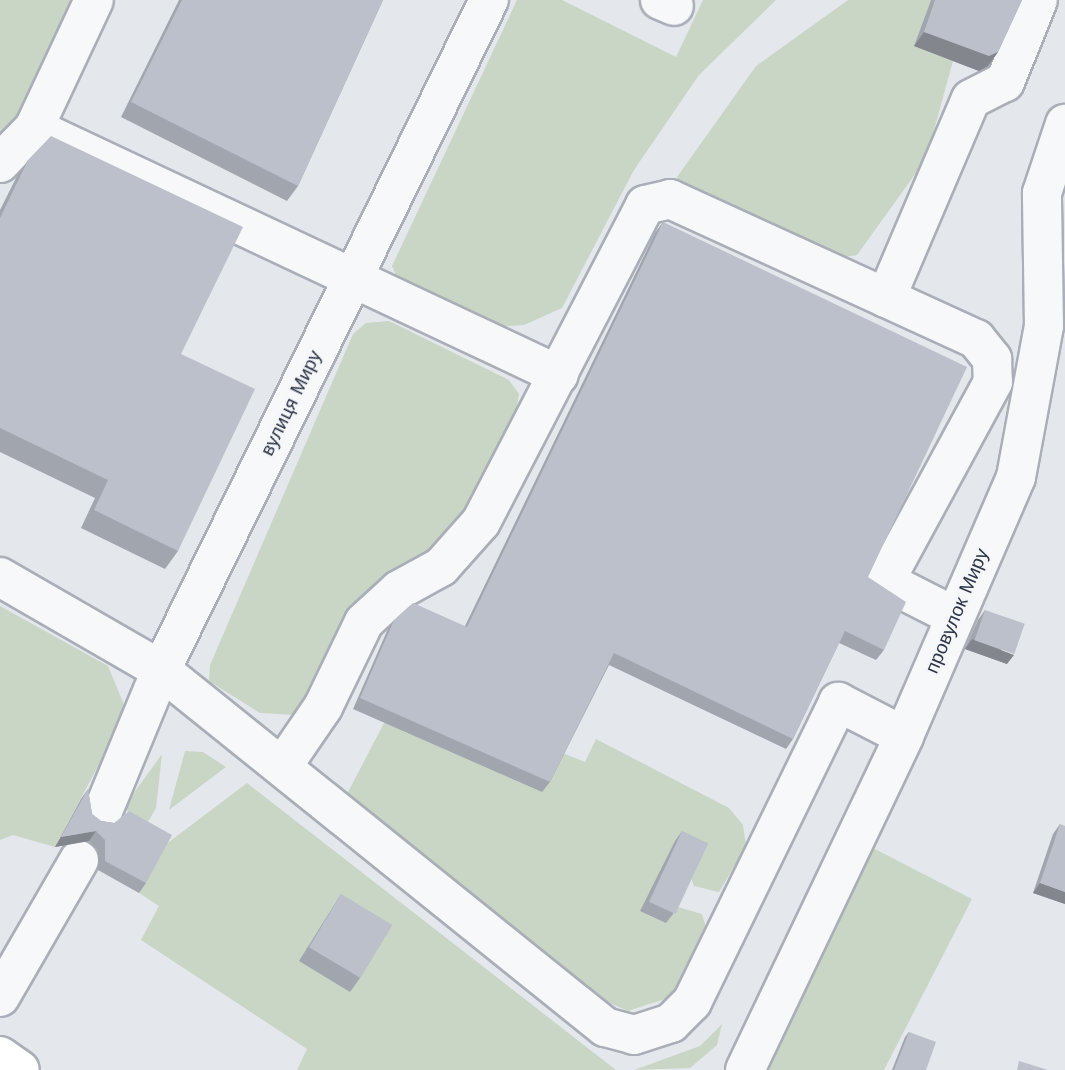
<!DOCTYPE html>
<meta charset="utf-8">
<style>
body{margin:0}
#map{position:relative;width:1065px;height:1070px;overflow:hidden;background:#e4e7ec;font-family:"Work Sans",sans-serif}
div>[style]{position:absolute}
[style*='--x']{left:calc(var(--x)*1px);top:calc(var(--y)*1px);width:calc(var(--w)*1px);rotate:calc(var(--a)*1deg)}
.green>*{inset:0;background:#c9d6c5}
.roads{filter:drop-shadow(2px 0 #a9aeb7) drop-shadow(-2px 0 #a9aeb7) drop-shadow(0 2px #a9aeb7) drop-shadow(0 -2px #a9aeb7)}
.minor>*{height:38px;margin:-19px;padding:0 19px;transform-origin:19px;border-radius:19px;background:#f7f8fa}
.major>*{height:38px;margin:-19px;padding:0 19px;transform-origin:19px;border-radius:19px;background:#fff}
.wall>*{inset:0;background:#a1a5ae}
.shaded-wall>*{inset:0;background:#83868d}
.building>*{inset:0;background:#bbc0ca;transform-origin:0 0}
span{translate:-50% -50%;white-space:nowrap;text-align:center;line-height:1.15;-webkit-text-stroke:5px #f4f6f9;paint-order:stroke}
.street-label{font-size:19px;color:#2b3445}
</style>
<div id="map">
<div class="green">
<div style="clip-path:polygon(0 0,73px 0,14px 135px,0 144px)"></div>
<div style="clip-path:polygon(517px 0,562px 0,676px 57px,703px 0,776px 0,699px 75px,634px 170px,562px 308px,524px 325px,489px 327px,400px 285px,392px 266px)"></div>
<div style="clip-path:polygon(848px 0,931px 0,914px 46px,953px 61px,926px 159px,857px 255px,831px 259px,682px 195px,677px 177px,756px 66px)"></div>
<div style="clip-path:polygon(389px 321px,509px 380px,519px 394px,515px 417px,454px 536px,345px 614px,296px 715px,260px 713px,209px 681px,210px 665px,353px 334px,366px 323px)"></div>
<div style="clip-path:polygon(0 606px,108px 666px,127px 712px,55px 847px,13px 835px,0 840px)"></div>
<div style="clip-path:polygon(384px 723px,560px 752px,585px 762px,596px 739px,729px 808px,743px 825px,746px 846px,719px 892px,694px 886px,690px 875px,674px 906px,702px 914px,707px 931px,671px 997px,628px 1011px,603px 1000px,346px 796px)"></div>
<div style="clip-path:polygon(185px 751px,203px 752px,226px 767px,169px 810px)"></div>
<div style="clip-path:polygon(162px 754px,156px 808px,148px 822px,123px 808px)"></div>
<div style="clip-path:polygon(247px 783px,616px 1070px,297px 1070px,307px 1049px,141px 940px,159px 906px,139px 893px,165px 845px)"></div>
<div style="clip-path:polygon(869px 846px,972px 899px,884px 1070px,766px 1070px)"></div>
<div style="clip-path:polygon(722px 1024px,717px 1045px,690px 1068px,634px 1070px,700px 1046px)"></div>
</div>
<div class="roads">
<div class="minor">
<div style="--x:660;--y:0;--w:15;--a:23"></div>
<div style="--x:34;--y:128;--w:580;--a:25.2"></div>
<div style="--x:0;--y:163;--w:49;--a:-45.8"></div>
<div style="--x:34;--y:128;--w:141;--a:-64.9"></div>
<div style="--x:886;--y:298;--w:216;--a:-66.9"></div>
<div style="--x:971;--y:99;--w:38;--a:-27"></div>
<div style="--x:1005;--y:82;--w:88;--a:-68.1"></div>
<div style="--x:0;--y:577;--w:186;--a:30"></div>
<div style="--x:161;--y:670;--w:570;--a:38.8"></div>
<div style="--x:605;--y:1027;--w:30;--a:15"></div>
<div style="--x:634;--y:1035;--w:39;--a:-18"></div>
<div style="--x:671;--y:1023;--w:30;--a:-45"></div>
<div style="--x:692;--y:1002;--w:334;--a:-64"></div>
<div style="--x:838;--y:702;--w:74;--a:27.3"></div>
<div style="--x:284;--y:764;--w:69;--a:-55.6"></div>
<div style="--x:323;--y:707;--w:94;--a:-64.2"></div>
<div style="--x:364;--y:622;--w:47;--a:-42.4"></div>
<div style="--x:399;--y:590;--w:48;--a:-28.7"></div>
<div style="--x:441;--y:567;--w:60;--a:-48.4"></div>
<div style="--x:481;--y:522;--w:357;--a:-62.6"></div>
<div style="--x:645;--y:205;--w:26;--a:-13"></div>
<div style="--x:670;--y:199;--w:337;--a:24.6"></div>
<div style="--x:976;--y:339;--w:26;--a:51"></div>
<div style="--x:992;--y:359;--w:23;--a:88"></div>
<div style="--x:993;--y:382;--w:226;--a:118.5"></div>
<div style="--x:885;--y:581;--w:77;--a:26.9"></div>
<div style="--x:103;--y:811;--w:152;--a:-67.6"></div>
<div style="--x:161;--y:670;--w:746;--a:-63.92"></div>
<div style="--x:0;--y:997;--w:158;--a:-60"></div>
<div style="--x:745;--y:1070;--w:370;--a:-64.5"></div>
<div style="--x:904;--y:736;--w:282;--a:-66.6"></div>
<div style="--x:1016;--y:477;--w:154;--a:-79.5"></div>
<div style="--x:1044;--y:326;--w:133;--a:-90.9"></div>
<div style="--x:1042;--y:193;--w:73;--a:-71.6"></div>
</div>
<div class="major">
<div style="--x:0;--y:1056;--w:24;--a:35"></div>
</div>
</div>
<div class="wall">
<div style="clip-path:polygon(179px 0,383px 0,298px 186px,287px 201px,121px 117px)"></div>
<div style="clip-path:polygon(931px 0,1022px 0,998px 52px,988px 66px,979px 71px,914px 46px)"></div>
<div style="clip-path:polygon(28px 160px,181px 354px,178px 551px,165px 569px,81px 528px,95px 498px,0 452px,0 210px,16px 178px)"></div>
<div style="clip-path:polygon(663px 222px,868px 577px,884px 650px,876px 660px,839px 643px,793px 739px,786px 749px,609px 665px,550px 782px,542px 792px,353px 709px,387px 631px,394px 620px,465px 626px,655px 233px)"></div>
<div style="clip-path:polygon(985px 610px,1007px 664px,965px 649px,978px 620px)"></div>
<div style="clip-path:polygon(88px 789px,92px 814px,101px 821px,114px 823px,146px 883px,139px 893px,98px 870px,98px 850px,89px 841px,55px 847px,81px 799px)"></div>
<div style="clip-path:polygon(1060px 824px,1065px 904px,1033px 893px,1053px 834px)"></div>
<div style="clip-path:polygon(682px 831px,673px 914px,666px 923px,640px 911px,675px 841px)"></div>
<div style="clip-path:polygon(341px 894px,360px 978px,350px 992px,299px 961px)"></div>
<div style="clip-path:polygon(909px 1032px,926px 1070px,892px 1070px,905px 1037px)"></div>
</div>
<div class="shaded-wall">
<div style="clip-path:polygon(924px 32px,998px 52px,988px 66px,979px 71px,914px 46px)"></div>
<div style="clip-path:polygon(972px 639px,1014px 655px,1007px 664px,965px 649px)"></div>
<div style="clip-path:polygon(96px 831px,89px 841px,55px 847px,61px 837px)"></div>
<div style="clip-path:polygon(1040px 883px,1065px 892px,1065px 904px,1033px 893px)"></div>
</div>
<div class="building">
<div style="clip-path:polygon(182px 0,383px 0,298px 186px,131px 102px)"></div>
<div style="clip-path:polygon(935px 0,1022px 0,998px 52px,989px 56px,924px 32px)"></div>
<div style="clip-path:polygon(51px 136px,243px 227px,181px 354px,255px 389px,178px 551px,94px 510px,108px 480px,0 428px,0 218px,28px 160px)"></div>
<div style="clip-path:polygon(663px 222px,967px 367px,868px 577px,906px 602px,884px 650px,845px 631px,793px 739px,614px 653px,550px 782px,360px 698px,394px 620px,413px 603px,467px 627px)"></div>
<div style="left:985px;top:610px;width:42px;height:32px;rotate:19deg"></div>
<div style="clip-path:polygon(88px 789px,92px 814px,101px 821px,114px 823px,129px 811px,172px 835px,146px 883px,105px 861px,105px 840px,96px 831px,61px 837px)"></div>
<div style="clip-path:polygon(1060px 824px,1065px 826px,1065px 892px,1040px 883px)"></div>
<div style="left:682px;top:831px;width:29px;height:78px;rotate:25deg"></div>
<div style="left:341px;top:894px;width:60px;height:62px;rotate:31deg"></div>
<div style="clip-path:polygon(909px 1032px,936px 1042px,926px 1070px,894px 1070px)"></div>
<div style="clip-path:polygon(1019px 1061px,1048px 1070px,1017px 1070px)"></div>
</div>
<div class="street-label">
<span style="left:291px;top:403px;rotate:-64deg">вулиця Миру</span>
<span style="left:957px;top:611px;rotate:-67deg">провулок Миру</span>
</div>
</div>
